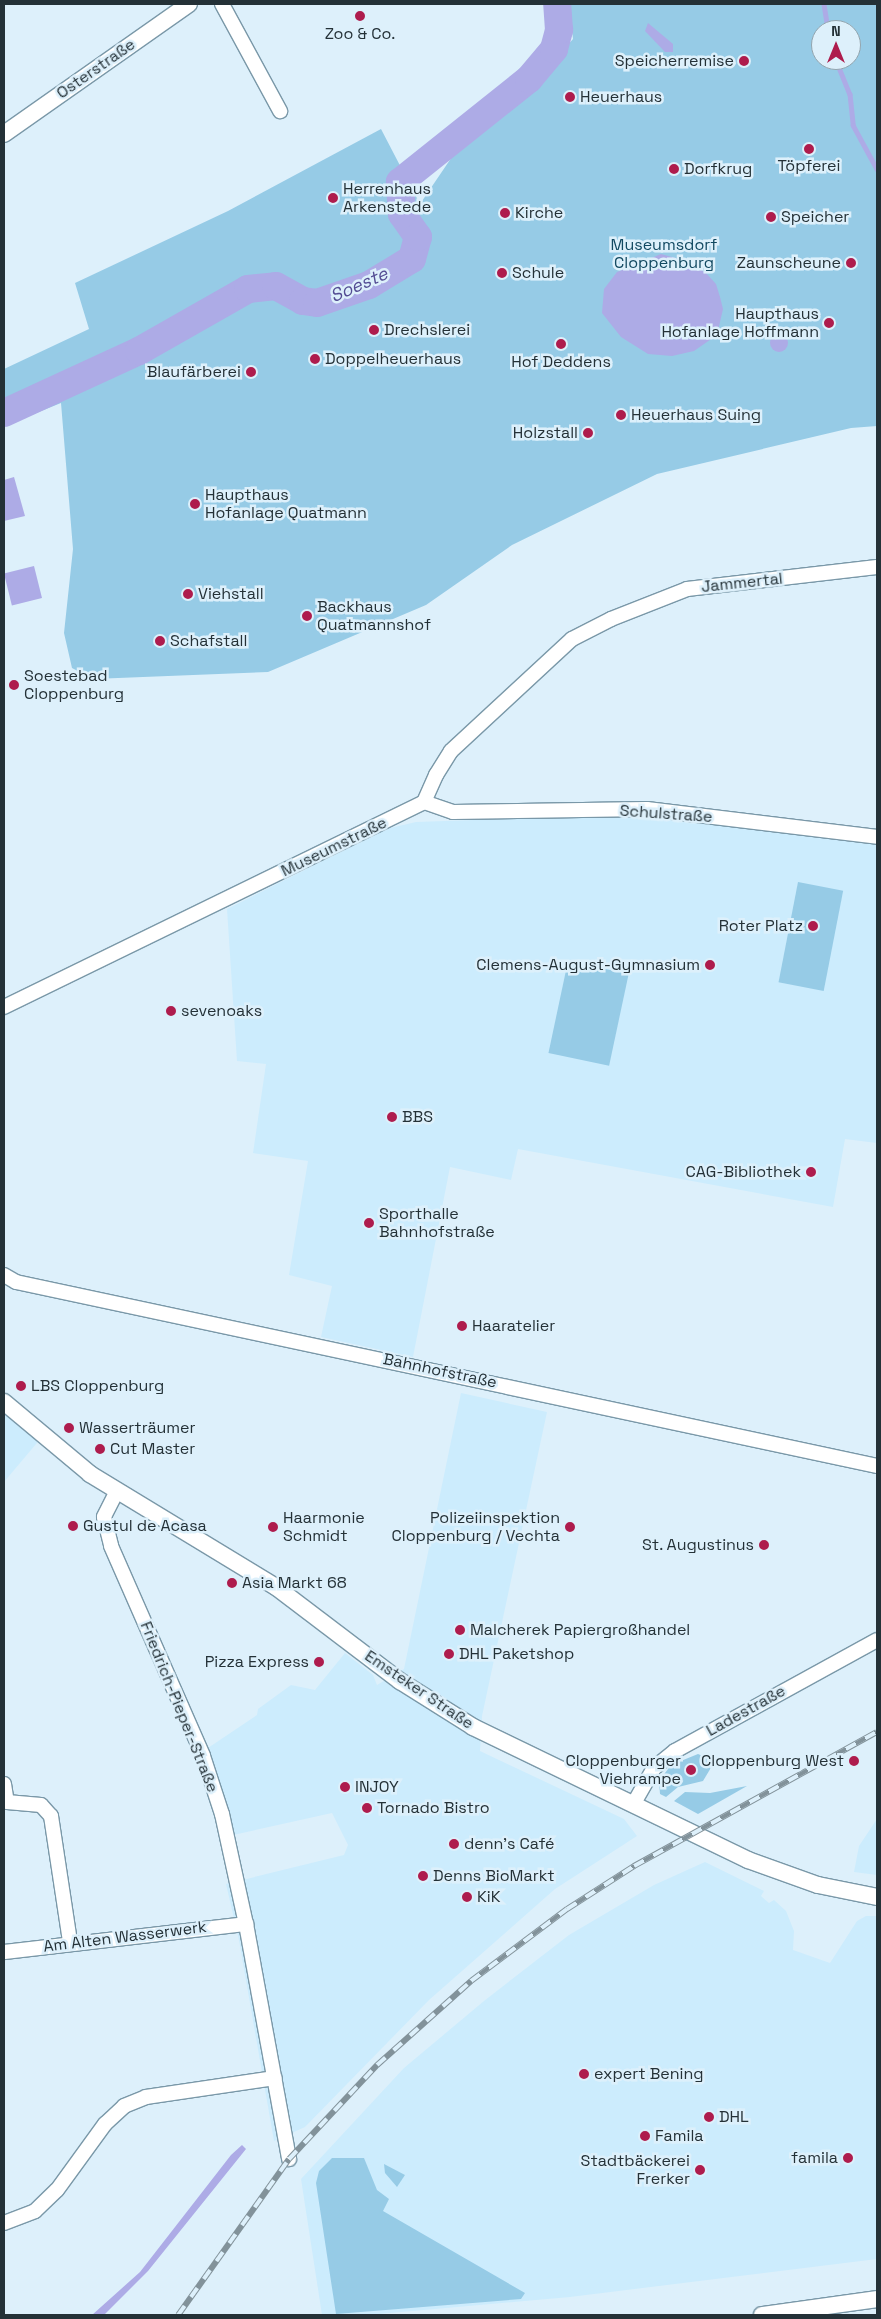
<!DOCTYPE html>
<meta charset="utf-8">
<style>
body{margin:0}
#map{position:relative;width:881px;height:2319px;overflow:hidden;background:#ddf0fb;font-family:"Space Grotesk",sans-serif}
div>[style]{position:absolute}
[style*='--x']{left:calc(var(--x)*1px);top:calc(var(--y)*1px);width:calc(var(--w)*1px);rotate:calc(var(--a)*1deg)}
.built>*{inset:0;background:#ccecfd}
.green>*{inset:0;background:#96cbe6;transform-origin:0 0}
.water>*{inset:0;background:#adabe6;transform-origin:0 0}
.round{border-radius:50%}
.stream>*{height:4.5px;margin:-2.25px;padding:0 2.25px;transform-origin:2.25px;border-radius:2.25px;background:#adabe6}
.river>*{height:28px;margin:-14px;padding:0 14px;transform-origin:14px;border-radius:14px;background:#adabe6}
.roads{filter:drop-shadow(1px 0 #7a98a8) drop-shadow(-1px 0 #7a98a8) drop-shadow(0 1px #7a98a8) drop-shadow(0 -1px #7a98a8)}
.minor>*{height:14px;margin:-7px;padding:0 7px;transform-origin:7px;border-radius:7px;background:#fff}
.tertiary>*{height:16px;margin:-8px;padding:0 8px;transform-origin:8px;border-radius:8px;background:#fff}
.rail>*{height:5.5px;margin-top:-2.75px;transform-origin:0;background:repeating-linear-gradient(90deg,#ddf0fb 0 11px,#82929a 0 22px);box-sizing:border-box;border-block:1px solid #82929a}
.dots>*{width:14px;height:14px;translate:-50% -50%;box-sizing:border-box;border:2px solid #ddf0fb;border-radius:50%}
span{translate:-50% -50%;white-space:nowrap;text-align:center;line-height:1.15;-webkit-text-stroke:5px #ddf0fb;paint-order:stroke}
.poi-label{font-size:16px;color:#243137}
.right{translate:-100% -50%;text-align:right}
.left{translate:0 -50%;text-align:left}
.street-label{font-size:16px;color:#243137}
.park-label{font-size:16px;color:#124961}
.water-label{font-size:18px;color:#534c93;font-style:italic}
.frame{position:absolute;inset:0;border:5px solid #243137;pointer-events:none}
.north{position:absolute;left:811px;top:20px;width:50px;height:50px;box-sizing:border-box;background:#ddf0fb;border:1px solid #93a4ad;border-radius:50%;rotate:0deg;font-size:14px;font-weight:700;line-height:20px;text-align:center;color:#243137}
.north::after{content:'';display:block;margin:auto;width:18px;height:22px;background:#ae1c4d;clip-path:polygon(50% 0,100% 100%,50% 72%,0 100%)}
</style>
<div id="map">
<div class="built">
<div style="clip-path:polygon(648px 814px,877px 845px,877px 1143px,845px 1139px,833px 1207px,518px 1149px,511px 1180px,450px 1167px,413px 1357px,321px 1337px,332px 1286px,289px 1275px,308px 1161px,253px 1153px,266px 1064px,237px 1061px,227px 909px,386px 829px,416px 822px)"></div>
<div style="clip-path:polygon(4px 1392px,47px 1431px,4px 1482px)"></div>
<div style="clip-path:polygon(461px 1393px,547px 1412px,482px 1716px,480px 1751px,624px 1819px,637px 1836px,555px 1889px,429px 2000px,305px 2127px,274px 2141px,239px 1940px,226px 1884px,344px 1855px,348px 1845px,332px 1813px,233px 1835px,205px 1750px,257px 1715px,258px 1709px,291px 1685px,315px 1690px,345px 1653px,373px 1675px,377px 1685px,404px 1669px)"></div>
<div style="clip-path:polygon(877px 1819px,877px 1875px,854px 1872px,859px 1846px)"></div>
<div style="clip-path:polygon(705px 1862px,764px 1891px,761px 1896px,769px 1903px,774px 1900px,786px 1911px,794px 1931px,793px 1950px,830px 1963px,857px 1921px,866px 1916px,877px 1916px,877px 2259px,570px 2297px,368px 2315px,322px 2315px,301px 2179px,404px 2068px,484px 2001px,569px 1935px,654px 1885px)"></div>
</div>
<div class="green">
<div style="clip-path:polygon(evenodd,569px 4px,877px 4px,877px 426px,851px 428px,657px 474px,512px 545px,426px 605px,268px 672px,93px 679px,72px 668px,64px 633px,73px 549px,61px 403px,4px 426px,4px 369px,89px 329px,75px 283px,228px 211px,381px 129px,420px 204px,458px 148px,517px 102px,573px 39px,569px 4px,821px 30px,851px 30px,851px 60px,821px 60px,821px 30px)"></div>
<div style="left:798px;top:882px;width:46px;height:102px;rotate:11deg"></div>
<div style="left:568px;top:961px;width:62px;height:94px;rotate:12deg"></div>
<div style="clip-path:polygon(698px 1754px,715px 1761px,703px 1781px,678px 1787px,666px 1797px,660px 1794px,659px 1781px,671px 1765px)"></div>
<div style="clip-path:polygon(747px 1786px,698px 1814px,674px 1801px,685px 1792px,710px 1793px)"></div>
<div style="clip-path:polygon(332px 2158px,364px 2158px,377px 2190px,389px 2199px,383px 2211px,525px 2293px,521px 2299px,336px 2314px,316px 2183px,319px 2171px)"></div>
<div style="clip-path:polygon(384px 2164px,405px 2175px,397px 2187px,385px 2173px)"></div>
</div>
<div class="water">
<div style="clip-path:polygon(648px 23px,673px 44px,673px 52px,665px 52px,645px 31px)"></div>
<div style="clip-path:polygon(661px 254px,686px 261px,706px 273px,716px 284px,720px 297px,723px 309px,717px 335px,694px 351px,672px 356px,648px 354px,621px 337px,602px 313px,604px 289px,617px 272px)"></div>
<div class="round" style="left:770px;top:334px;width:18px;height:18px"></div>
<div style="clip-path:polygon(14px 477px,25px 516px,4px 521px,4px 480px)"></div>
<div style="left:34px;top:566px;width:33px;height:31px;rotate:76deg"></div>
<div style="clip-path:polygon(242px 2145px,246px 2149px,148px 2271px,104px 2315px,92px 2315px,140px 2272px,231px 2155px)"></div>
</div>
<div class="stream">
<div style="--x:824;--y:4;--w:26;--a:81"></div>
<div style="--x:836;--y:60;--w:37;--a:68"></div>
<div style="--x:850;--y:94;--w:31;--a:84"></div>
<div style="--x:853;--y:125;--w:50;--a:61.4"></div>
</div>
<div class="river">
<div style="--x:4;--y:413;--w:149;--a:-24.7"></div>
<div style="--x:139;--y:351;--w:125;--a:-29.6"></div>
<div style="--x:248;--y:289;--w:28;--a:-6"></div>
<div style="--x:276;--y:286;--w:31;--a:29"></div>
<div style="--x:303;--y:301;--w:14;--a:8"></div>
<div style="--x:317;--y:303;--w:55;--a:-19.1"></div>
<div style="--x:369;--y:285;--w:50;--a:-31.2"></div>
<div style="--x:412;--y:259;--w:23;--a:-75"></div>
<div style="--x:418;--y:237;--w:28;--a:-125"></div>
<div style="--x:402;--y:214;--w:32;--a:-94"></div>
<div style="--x:400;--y:182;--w:165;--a:-38.6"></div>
<div style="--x:529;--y:79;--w:39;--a:-50"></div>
<div style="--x:554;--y:49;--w:20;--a:-75"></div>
<div style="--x:559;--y:30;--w:26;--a:-94"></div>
</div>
<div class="roads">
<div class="minor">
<div style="--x:222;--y:4;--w:122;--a:61.5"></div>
<div style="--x:424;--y:802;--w:31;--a:19"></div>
<div style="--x:453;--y:812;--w:194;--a:-0.9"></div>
<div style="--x:647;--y:809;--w:232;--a:6.9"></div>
<div style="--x:4;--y:1007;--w:467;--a:-26"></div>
<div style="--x:424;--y:802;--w:30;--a:-66"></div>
<div style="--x:436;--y:775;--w:28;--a:-58"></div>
<div style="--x:451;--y:751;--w:165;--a:-42.8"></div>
<div style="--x:572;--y:639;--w:44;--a:-27.1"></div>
<div style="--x:611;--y:619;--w:82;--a:-21.5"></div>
<div style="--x:687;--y:589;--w:191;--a:-6.6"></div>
<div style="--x:4;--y:1275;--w:14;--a:30"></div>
<div style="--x:16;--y:1282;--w:880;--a:12.06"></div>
<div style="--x:117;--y:1491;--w:29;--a:117"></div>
<div style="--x:104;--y:1517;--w:30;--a:76"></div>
<div style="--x:111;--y:1546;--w:229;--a:66.3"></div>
<div style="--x:203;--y:1756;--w:61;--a:71.9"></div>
<div style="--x:222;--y:1814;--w:113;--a:77.7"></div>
<div style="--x:246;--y:1924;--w:239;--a:79.6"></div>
<div style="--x:4;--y:1784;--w:18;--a:81"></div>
<div style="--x:7;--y:1802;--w:34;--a:5"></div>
<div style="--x:41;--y:1805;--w:15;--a:48"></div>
<div style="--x:51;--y:1816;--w:127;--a:81.4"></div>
<div style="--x:634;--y:1803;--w:40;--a:-60.3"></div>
<div style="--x:654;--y:1768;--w:27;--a:-39"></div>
<div style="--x:675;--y:1751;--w:230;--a:-28.8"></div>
<div style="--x:4;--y:1952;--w:244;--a:-6.6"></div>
<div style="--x:4;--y:2223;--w:33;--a:-21"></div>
<div style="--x:35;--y:2211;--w:30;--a:-44"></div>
<div style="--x:57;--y:2190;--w:82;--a:-54"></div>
<div style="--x:105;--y:2124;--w:26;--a:-43"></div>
<div style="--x:124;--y:2106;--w:24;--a:-22"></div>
<div style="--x:146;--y:2097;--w:130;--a:-8.4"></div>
</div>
<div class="tertiary">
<div style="--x:4;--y:134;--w:226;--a:-35.1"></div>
<div style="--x:4;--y:1402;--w:112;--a:39.9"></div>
<div style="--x:90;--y:1474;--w:218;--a:31.3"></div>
<div style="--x:276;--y:1587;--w:156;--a:37.2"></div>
<div style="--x:400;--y:1681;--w:86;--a:32.2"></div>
<div style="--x:473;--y:1727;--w:305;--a:25.8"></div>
<div style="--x:748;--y:1860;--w:74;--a:19.7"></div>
<div style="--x:818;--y:1885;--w:60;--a:11.5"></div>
<div style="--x:762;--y:2315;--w:116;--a:-7.9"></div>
</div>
</div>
<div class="rail">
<div style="--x:178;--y:2315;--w:191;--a:-54.6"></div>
<div style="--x:289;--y:2159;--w:129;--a:-46.9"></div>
<div style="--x:377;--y:2065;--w:126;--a:-41.8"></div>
<div style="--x:471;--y:1981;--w:120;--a:-36.9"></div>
<div style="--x:567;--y:1909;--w:80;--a:-32.7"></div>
<div style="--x:634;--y:1866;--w:277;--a:-28.9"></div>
</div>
<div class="dots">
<div style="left:360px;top:16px;background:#ae1c4d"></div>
<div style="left:744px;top:61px;background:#ae1c4d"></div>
<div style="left:570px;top:97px;background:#ae1c4d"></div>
<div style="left:809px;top:149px;background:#ae1c4d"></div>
<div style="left:674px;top:169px;background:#ae1c4d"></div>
<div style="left:333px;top:198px;background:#ae1c4d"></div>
<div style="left:505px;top:213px;background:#ae1c4d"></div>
<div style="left:771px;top:217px;background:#ae1c4d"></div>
<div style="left:851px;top:263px;background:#ae1c4d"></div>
<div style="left:502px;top:273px;background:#ae1c4d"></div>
<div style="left:829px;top:323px;background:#ae1c4d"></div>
<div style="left:374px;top:330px;background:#ae1c4d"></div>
<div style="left:561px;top:344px;background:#ae1c4d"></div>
<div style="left:315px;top:359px;background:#ae1c4d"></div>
<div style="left:251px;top:372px;background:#ae1c4d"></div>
<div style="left:621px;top:415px;background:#ae1c4d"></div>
<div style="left:588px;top:433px;background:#ae1c4d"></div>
<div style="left:195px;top:504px;background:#ae1c4d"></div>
<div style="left:188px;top:594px;background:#ae1c4d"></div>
<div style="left:307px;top:616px;background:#ae1c4d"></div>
<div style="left:160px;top:641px;background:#ae1c4d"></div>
<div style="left:14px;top:685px;background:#ae1c4d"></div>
<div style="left:813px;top:926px;background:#ae1c4d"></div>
<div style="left:710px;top:965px;background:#ae1c4d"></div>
<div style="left:171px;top:1011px;background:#ae1c4d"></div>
<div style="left:392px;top:1117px;background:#ae1c4d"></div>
<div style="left:811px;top:1172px;background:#ae1c4d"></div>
<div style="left:369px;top:1223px;background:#ae1c4d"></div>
<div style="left:462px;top:1326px;background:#ae1c4d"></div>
<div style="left:21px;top:1386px;background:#ae1c4d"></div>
<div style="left:69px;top:1428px;background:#ae1c4d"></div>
<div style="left:100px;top:1449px;background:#ae1c4d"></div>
<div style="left:73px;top:1526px;background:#ae1c4d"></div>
<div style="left:273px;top:1527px;background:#ae1c4d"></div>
<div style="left:570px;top:1527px;background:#ae1c4d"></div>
<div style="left:764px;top:1545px;background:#ae1c4d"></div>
<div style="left:232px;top:1583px;background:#ae1c4d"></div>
<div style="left:460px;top:1630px;background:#ae1c4d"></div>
<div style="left:449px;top:1654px;background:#ae1c4d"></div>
<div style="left:319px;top:1662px;background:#ae1c4d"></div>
<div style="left:854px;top:1761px;background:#ae1c4d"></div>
<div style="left:691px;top:1770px;background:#ae1c4d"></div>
<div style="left:345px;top:1787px;background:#ae1c4d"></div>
<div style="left:367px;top:1808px;background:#ae1c4d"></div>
<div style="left:454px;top:1844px;background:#ae1c4d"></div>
<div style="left:423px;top:1876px;background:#ae1c4d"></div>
<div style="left:467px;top:1897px;background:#ae1c4d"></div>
<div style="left:584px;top:2074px;background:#ae1c4d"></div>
<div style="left:709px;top:2117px;background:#ae1c4d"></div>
<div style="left:645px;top:2136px;background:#ae1c4d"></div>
<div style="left:848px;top:2158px;background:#ae1c4d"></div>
<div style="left:700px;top:2170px;background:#ae1c4d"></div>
</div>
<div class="poi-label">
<span style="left:360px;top:34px">Zoo &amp; Co.</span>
<span class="right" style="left:734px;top:61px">Speicherremise</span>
<span class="left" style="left:580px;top:97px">Heuerhaus</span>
<span style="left:809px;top:166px">Töpferei</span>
<span class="left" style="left:684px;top:169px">Dorfkrug</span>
<span class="left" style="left:343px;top:198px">Herrenhaus<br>Arkenstede</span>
<span class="left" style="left:515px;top:213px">Kirche</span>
<span class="left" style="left:781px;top:217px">Speicher</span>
<span class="right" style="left:841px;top:263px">Zaunscheune</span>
<span class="left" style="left:512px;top:273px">Schule</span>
<span class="right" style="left:819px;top:323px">Haupthaus<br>Hofanlage Hoffmann</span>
<span class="left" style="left:384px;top:330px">Drechslerei</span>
<span class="left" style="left:325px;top:359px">Doppelheuerhaus</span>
<span style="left:561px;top:362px">Hof Deddens</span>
<span class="right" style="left:241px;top:372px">Blaufärberei</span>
<span class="left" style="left:631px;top:415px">Heuerhaus Suing</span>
<span class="right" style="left:578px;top:433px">Holzstall</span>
<span class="left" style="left:205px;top:504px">Haupthaus<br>Hofanlage Quatmann</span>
<span class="left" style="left:198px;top:594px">Viehstall</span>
<span class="left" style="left:317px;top:616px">Backhaus<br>Quatmannshof</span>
<span class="left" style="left:170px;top:641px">Schafstall</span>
<span class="left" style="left:24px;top:685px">Soestebad<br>Cloppenburg</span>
<span class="right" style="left:803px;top:926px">Roter Platz</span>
<span class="right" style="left:700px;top:965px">Clemens-August-Gymnasium</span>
<span class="left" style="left:181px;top:1011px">sevenoaks</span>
<span class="left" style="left:402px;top:1117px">BBS</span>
<span class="right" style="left:801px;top:1172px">CAG-Bibliothek</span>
<span class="left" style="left:379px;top:1223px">Sporthalle<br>Bahnhofstraße</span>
<span class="left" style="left:472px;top:1326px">Haaratelier</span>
<span class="left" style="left:31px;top:1386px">LBS Cloppenburg</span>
<span class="left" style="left:79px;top:1428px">Wasserträumer</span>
<span class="left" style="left:110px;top:1449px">Cut Master</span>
<span class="left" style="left:283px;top:1527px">Haarmonie<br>Schmidt</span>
<span class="right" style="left:560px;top:1527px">Polizeiinspektion<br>Cloppenburg / Vechta</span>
<span class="left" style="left:83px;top:1526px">Gustul de Acasa</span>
<span class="right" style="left:754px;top:1545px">St. Augustinus</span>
<span class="left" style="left:242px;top:1583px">Asia Markt 68</span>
<span class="left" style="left:470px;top:1630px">Malcherek Papiergroßhandel</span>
<span class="left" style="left:459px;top:1654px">DHL Paketshop</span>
<span class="right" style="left:309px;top:1662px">Pizza Express</span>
<span class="right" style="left:681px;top:1770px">Cloppenburger<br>Viehrampe</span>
<span class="right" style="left:844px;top:1761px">Cloppenburg West</span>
<span class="left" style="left:355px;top:1787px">INJOY</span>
<span class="left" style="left:377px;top:1808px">Tornado Bistro</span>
<span class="left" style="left:464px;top:1844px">denn's Café</span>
<span class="left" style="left:433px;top:1876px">Denns BioMarkt</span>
<span class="left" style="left:477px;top:1897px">KiK</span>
<span class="left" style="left:594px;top:2074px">expert Bening</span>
<span class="left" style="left:719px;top:2117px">DHL</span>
<span class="left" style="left:655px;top:2136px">Famila</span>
<span class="right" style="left:838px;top:2158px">famila</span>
<span class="right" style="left:690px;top:2170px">Stadtbäckerei<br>Frerker</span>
</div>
<div class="street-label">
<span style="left:96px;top:69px;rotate:-35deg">Osterstraße</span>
<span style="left:742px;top:583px;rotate:-6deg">Jammertal</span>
<span style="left:666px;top:814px;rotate:4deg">Schulstraße</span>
<span style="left:334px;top:847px;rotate:-26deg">Museumstraße</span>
<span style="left:440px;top:1371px;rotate:12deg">Bahnhofstraße</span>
<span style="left:419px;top:1690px;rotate:34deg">Emsteker Straße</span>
<span style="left:179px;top:1707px;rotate:68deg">Friedrich-Pieper-Straße</span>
<span style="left:746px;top:1711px;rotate:-29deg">Ladestraße</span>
<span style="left:125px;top:1937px;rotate:-7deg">Am Alten Wasserwerk</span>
</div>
<div class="park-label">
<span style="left:664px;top:254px">Museumsdorf<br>Cloppenburg</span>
</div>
<div class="water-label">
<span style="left:359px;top:285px;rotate:-24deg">Soeste</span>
</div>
<div class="frame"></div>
<div class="north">N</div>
</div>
